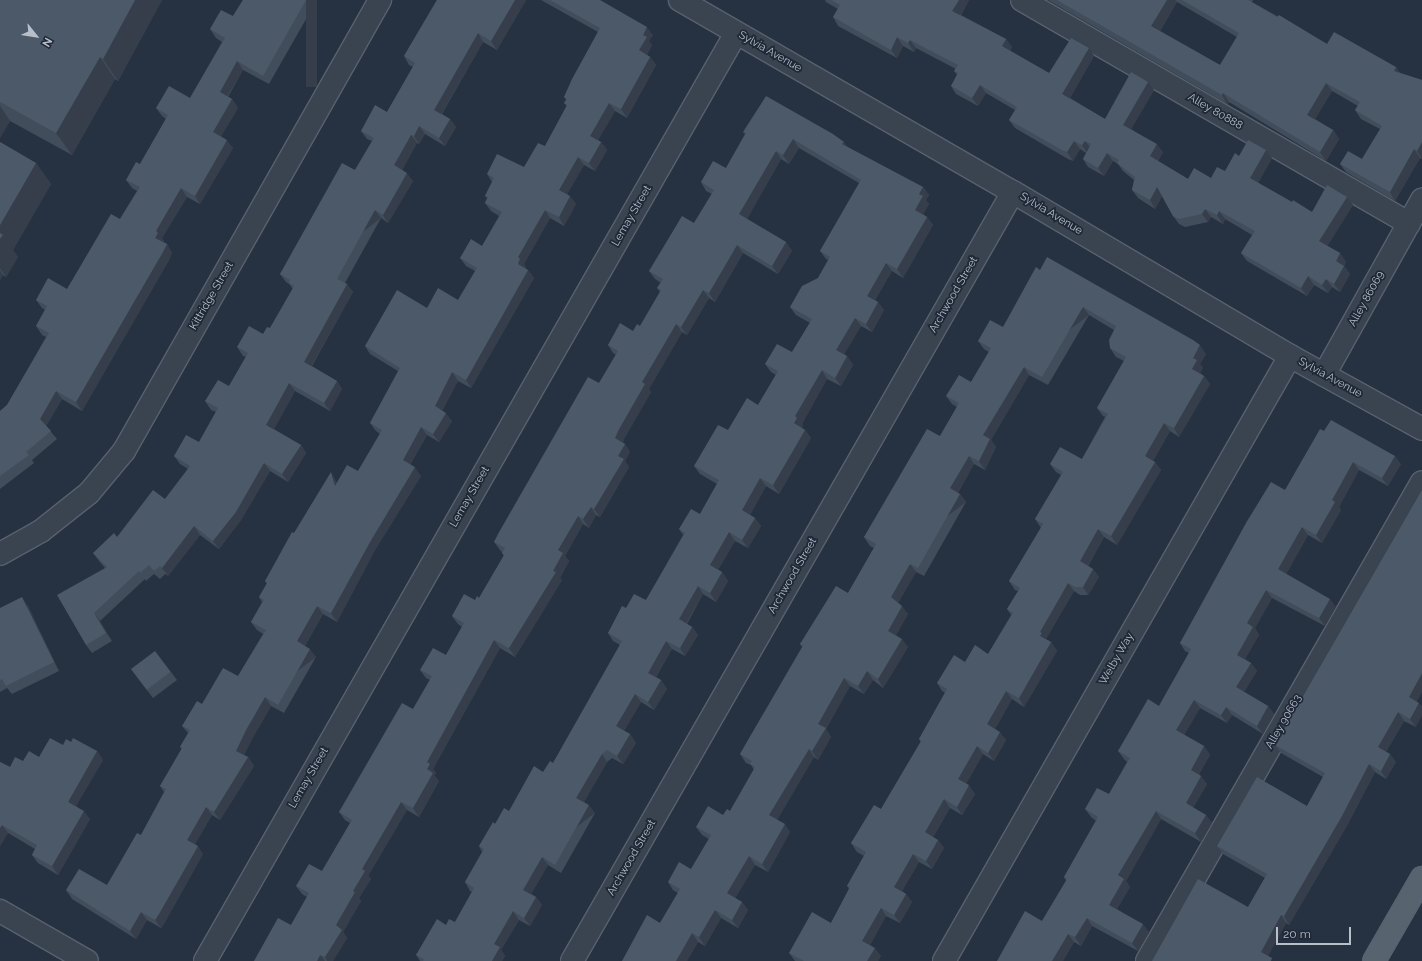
<!DOCTYPE html>
<style>
body{margin:0}
#map{position:relative;width:1422px;height:961px;overflow:hidden;background:#263241;font-family:Raleway,sans-serif}
div>[style]{position:absolute}
[style*='--x']{left:calc(var(--x)*1px);top:calc(var(--y)*1px);width:calc(var(--w)*1px);rotate:calc(var(--a)*1deg)}
.roads{filter:drop-shadow(1px 0 #58616e) drop-shadow(-1px 0 #58616e) drop-shadow(0 1px #58616e) drop-shadow(0 -1px #58616e)}
.minor>*{height:22px;margin:-11px;padding:0 11px;transform-origin:11px;border-radius:11px;background:#3a4450}
.major>*{height:22px;margin:-11px;padding:0 11px;transform-origin:11px;border-radius:11px;background:#586370}
.wall>*{inset:0;background:#414d5a}
.shaded-wall>*{inset:0;background:#353e4a;transform-origin:0 0}
.building>*{inset:0;background:#4c5969;transform-origin:0 0}
span{translate:-50% -50%;white-space:nowrap;text-align:center;line-height:1.15;-webkit-text-stroke:3.5px #1f2836;paint-order:stroke}
.street-label{font-size:11px;color:#b7bfcb}
.north{position:absolute;left:16px;top:16px;width:40px;height:40px;-webkit-text-stroke:3px #1f2836;paint-order:stroke;rotate:120deg;font-size:11px;font-weight:700;line-height:16px;text-align:center;color:#b7bfcb}
.north::after{content:'';display:block;margin:auto;width:14px;height:18px;background:#b7bfcb;clip-path:polygon(50% 0,100% 100%,50% 72%,0 100%)}
.scale{position:absolute;left:1276px;top:927px;width:75px;height:18px;box-sizing:border-box;border:2px solid #b7bfcb;border-top:0;padding-left:5px;font-size:12px;line-height:14px;white-space:nowrap;color:#b7bfcb;-webkit-text-stroke:3px #1f2836;paint-order:stroke}
</style>
<div id="map">
<div class="roads">
<div class="minor">
<div style="--x:680;--y:0;--w:384;--a:30"></div>
<div style="--x:1013;--y:192;--w:322;--a:30.6"></div>
<div style="--x:1290;--y:356;--w:151;--a:28.9"></div>
<div style="--x:1022;--y:0;--w:447;--a:30"></div>
<div style="--x:1324;--y:375;--w:201;--a:-60.8"></div>
<div style="--x:0;--y:554;--w:47;--a:-29.3"></div>
<div style="--x:41;--y:531;--w:61;--a:-38.4"></div>
<div style="--x:89;--y:493;--w:55;--a:-50.2"></div>
<div style="--x:124;--y:451;--w:519;--a:-60.42"></div>
<div style="--x:0;--y:911;--w:100;--a:29.9"></div>
<div style="--x:205;--y:961;--w:1069;--a:-60.22"></div>
<div style="--x:572;--y:961;--w:886;--a:-60.17"></div>
<div style="--x:944;--y:961;--w:697;--a:-60.23"></div>
<div style="--x:1147;--y:961;--w:552;--a:-60.14"></div>
</div>
<div class="major">
<div style="--x:1374;--y:961;--w:96;--a:-60"></div>
</div>
</div>
<div class="wall">
<div style="clip-path:polygon(0 0,162px 0,118px 81px,115px 79px,72px 155px,10px 121px,0 138px)"></div>
<div style="clip-path:polygon(243px 0,317px 0,269px 84px,243px 70px,228px 97px,232px 99px,238px 108px,221px 136px,233px 148px,200px 204px,187px 197px,162px 238px,164px 241px,163px 242px,167px 244px,172px 253px,169px 260px,82px 411px,62px 399px,46px 426px,57px 439px,32px 460px,34px 463px,0 489px,0 411px,7px 405px,46px 337px,42px 335px,36px 326px,45px 310px,42px 308px,36px 300px,67px 289px,120px 219px,137px 191px,132px 188px,126px 180px,140px 164px,166px 119px,162px 116px,156px 108px,190px 98px,222px 42px,216px 38px,210px 29px,233px 16px)"></div>
<div style="clip-path:polygon(437px 0,526px 0,497px 50px,483px 42px,442px 114px,450px 119px,456px 127px,445px 146px,425px 134px,419px 144px,417px 143px,402px 170px,413px 181px,388px 223px,381px 218px,345px 283px,347px 284px,353px 292px,312px 366px,337px 381px,342px 389px,330px 411px,295px 391px,274px 429px,301px 445px,306px 453px,288px 482px,270px 471px,241px 520px,219px 549px,200px 535px,168px 576px,165px 574px,160px 579px,154px 574px,146px 581px,145px 579px,100px 621px,112px 641px,92px 653px,86px 645px,105px 568px,99px 561px,93px 553px,117px 537px,165px 499px,188px 469px,180px 464px,174px 456px,199px 442px,216px 412px,211px 410px,205px 401px,229px 386px,246px 357px,243px 356px,237px 347px,263px 334px,270px 328px,293px 289px,289px 284px,286px 282px,280px 274px,355px 170px,372px 141px,367px 139px,361px 131px,387px 112px,413px 67px,409px 65px,404px 56px)"></div>
<div style="clip-path:polygon(541px 0,600px 0,653px 35px,649px 41px,652px 45px,647px 55px,650px 57px,656px 65px,627px 118px,615px 111px,598px 140px,601px 142px,607px 150px,595px 171px,584px 165px,567px 194px,576px 204px,564px 226px,550px 218px,524px 264px,526px 267px,525px 268px,528px 270px,534px 278px,471px 388px,458px 381px,442px 411px,452px 421px,439px 442px,427px 435px,410px 465px,421px 476px,375px 550px,337px 622px,323px 614px,305px 646px,316px 657px,284px 713px,271px 706px,252px 739px,244px 755px,248px 757px,254px 766px,220px 820px,212px 815px,195px 844px,203px 854px,165px 922px,161px 928px,147px 920px,136px 939px,72px 899px,66px 890px,107px 885px,141px 835px,164px 792px,160px 786px,182px 749px,180px 747px,188px 733px,182px 726px,202px 704px,238px 676px,263px 634px,257px 630px,251px 622px,262px 602px,259px 597px,267px 584px,265px 581px,294px 533px,336px 481px,337px 483px,358px 471px,380px 434px,376px 431px,370px 423px,398px 371px,370px 354px,365px 346px,427px 308px,458px 300px,475px 271px,466px 266px,460px 258px,482px 246px,499px 216px,491px 211px,485px 203px,487px 198px,485px 196px,492px 182px,487px 174px,524px 167px,545px 146px,567px 106px,564px 103px,566px 100px,564px 97px,598px 32px)"></div>
<div style="clip-path:polygon(825px 0,969px 0,961px 15px,1006px 39px,1012px 47px,1010px 51px,1049px 73px,1094px 56px,1070px 98px,1105px 119px,1148px 82px,1154px 90px,1131px 129px,1163px 152px,1158px 161px,1188px 179px,1211px 178px,1225px 171px,1239px 156px,1266px 150px,1272px 158px,1258px 183px,1292px 202px,1312px 212px,1347px 197px,1353px 205px,1327px 246px,1340px 253px,1346px 262px,1344px 266px,1350px 274px,1340px 292px,1332px 287px,1328px 293px,1314px 285px,1307px 296px,1247px 261px,1241px 253px,1252px 235px,1225px 219px,1223px 224px,1211px 217px,1208px 222px,1185px 227px,1179px 224px,1173px 216px,1162px 196px,1155px 209px,1138px 198px,1132px 190px,1134px 180px,1123px 171px,1118px 164px,1113px 161px,1104px 176px,1088px 167px,1083px 159px,1086px 153px,1080px 149px,1073px 161px,1068px 159px,1015px 128px,1009px 120px,1015px 110px,986px 93px,978px 106px,956px 94px,951px 86px,957px 75px,954px 71px,956px 69px,916px 48px,914px 52px,903px 46px,897px 58px,838px 26px,833px 17px,838px 9px,826px 2px)"></div>
<div style="clip-path:polygon(evenodd,1048px 0,1253px 0,1252px 2px,1327px 44px,1396px 67px,1400px 73px,1422px 80px,1422px 159px,1420px 158px,1395px 201px,1346px 172px,1340px 164px,1362px 159px,1380px 129px,1361px 119px,1355px 110px,1358px 106px,1332px 91px,1315px 119px,1333px 130px,1339px 139px,1326px 161px,1229px 102px,1227px 104px,1048px 0,1177px 2px,1237px 37px,1220px 65px,1160px 31px,1177px 2px)"></div>
<div style="clip-path:polygon(743px 132px,847px 147px,923px 187px,929px 195px,926px 200px,929px 204px,923px 214px,927px 217px,933px 225px,903px 278px,892px 271px,875px 300px,878px 302px,884px 310px,872px 332px,861px 326px,844px 354px,847px 356px,853px 365px,841px 386px,827px 379px,802px 424px,803px 426px,802px 428px,805px 430px,811px 438px,779px 494px,766px 486px,750px 515px,755px 518px,761px 526px,748px 548px,735px 541px,718px 570px,722px 572px,728px 581px,716px 602px,703px 594px,687px 624px,692px 627px,698px 635px,685px 656px,672px 649px,656px 677px,661px 680px,667px 689px,654px 710px,641px 702px,624px 731px,630px 734px,636px 743px,623px 764px,612px 758px,607px 762px,584px 802px,595px 813px,561px 873px,548px 865px,531px 894px,536px 897px,542px 905px,530px 926px,519px 920px,501px 950px,505px 956px,502px 961px,420px 961px,416px 955px,446px 925px,455px 922px,472px 892px,470px 891px,465px 882px,482px 852px,479px 846px,495px 824px,509px 811px,543px 772px,553px 763px,620px 645px,613px 641px,608px 633px,626px 608px,646px 600px,683px 535px,679px 529px,700px 514px,717px 484px,700px 474px,694px 466px,728px 430px,758px 405px,776px 375px,771px 372px,765px 364px,792px 352px,810px 323px,796px 315px,790px 307px,818px 278px,828px 260px,826px 259px,820px 251px,859px 183px,799px 148px,789px 164px,781px 159px,747px 219px,786px 242px,792px 251px,778px 274px,743px 253px,715px 302px,709px 298px,687px 335px,682px 332px,649px 389px,651px 392px,624px 439px,623px 443px,625px 444px,630px 452px,625px 461px,629px 467px,600px 517px,596px 515px,589px 528px,583px 524px,565px 556px,569px 561px,560px 578px,562px 580px,515px 657px,500px 648px,433px 769px,436px 773px,434px 775px,439px 781px,419px 817px,407px 810px,368px 876px,371px 879px,359px 898px,361px 901px,343px 932px,347px 938px,333px 961px,254px 961px,291px 925px,307px 897px,302px 894px,296px 886px,322px 871px,350px 823px,345px 820px,339px 812px,413px 709px,430px 680px,426px 678px,420px 670px,446px 655px,462px 627px,458px 624px,452px 616px,475px 600px,479px 598px,504px 556px,502px 553px,502px 552px,500px 550px,494px 542px,599px 383px,616px 355px,613px 353px,608px 345px,633px 331px,640px 326px,660px 292px,657px 288px,661px 283px,655px 279px,649px 271px,694px 223px,712px 194px,706px 191px,701px 182px,726px 168px,745px 134px)"></div>
<div style="clip-path:polygon(0 142px,36px 163px,51px 184px,13px 250px,18px 257px,6px 277px,3px 275px,0 280px)"></div>
<div style="clip-path:polygon(1040px 270px,1206px 354px,1200px 364px,1203px 368px,1200px 373px,1204px 376px,1210px 384px,1179px 437px,1170px 431px,1153px 461px,1155px 462px,1161px 470px,1117px 545px,1104px 537px,1088px 566px,1093px 569px,1099px 577px,1088px 595px,1080px 595px,1074px 591px,1046px 639px,1051px 642px,1057px 651px,1024px 707px,1012px 699px,995px 729px,1006px 740px,994px 761px,983px 754px,966px 784px,975px 794px,962px 815px,950px 808px,933px 837px,938px 840px,944px 848px,932px 869px,919px 862px,902px 891px,906px 894px,912px 902px,900px 923px,886px 916px,870px 945px,881px 956px,878px 961px,795px 961px,789px 953px,831px 923px,849px 889px,847px 886px,864px 856px,857px 852px,851px 843px,881px 809px,921px 742px,919px 739px,945px 693px,942px 691px,937px 683px,965px 662px,988px 654px,1011px 615px,1007px 609px,1018px 591px,1015px 590px,1009px 581px,1041px 528px,1035px 519px,1061px 475px,1056px 472px,1050px 464px,1082px 459px,1105px 417px,1103px 416px,1097px 408px,1124px 361px,1116px 357px,1110px 348px,1114px 330px,1089px 315px,1048px 385px,1029px 375px,991px 440px,996px 447px,985px 470px,974px 464px,958px 493px,960px 494px,966px 502px,924px 576px,916px 572px,898px 603px,908px 614px,896px 635px,908px 647px,883px 688px,873px 680px,864px 694px,850px 686px,826px 729px,831px 737px,818px 760px,814px 757px,777px 820px,790px 832px,768px 872px,755px 865px,735px 898px,742px 902px,748px 910px,738px 928px,721px 918px,705px 946px,698px 942px,687px 961px,622px 961px,660px 923px,678px 893px,673px 890px,668px 882px,691px 869px,709px 839px,702px 835px,696px 827px,723px 815px,730px 811px,754px 770px,751px 765px,746px 763px,740px 754px,802px 647px,800px 644px,848px 593px,874px 548px,870px 546px,864px 537px,940px 436px,957px 407px,952px 404px,946px 396px,971px 382px,989px 352px,984px 349px,978px 341px,1003px 327px)"></div>
<div style="clip-path:polygon(1324px 431px,1401px 464px,1388px 486px,1359px 470px,1339px 507px,1341px 510px,1322px 543px,1308px 535px,1286px 574px,1336px 607px,1325px 626px,1272px 598px,1255px 628px,1259px 635px,1245px 659px,1251px 663px,1257px 671px,1244px 692px,1268px 706px,1274px 714px,1263px 734px,1232px 715px,1227px 723px,1200px 708px,1184px 735px,1204px 746px,1210px 755px,1199px 774px,1207px 784px,1193px 808px,1206px 815px,1212px 823px,1201px 842px,1161px 819px,1126px 881px,1130px 887px,1117px 909px,1149px 932px,1138px 951px,1092px 926px,1081px 946px,1074px 942px,1063px 961px,997px 961px,1042px 921px,1066px 881px,1064px 877px,1096px 821px,1091px 817px,1085px 809px,1109px 794px,1127px 762px,1124px 759px,1118px 751px,1159px 706px,1189px 653px,1185px 651px,1180px 643px,1285px 490px)"></div>
<div style="clip-path:polygon(1422px 490px,1422px 692px,1417px 701px,1416px 727px,1404px 721px,1386px 752px,1390px 754px,1396px 762px,1386px 779px,1375px 772px,1348px 824px,1289px 925px,1286px 923px,1268px 956px,1152px 961px,1248px 907px,1265px 878px,1223px 854px,1217px 846px,1307px 806px,1323px 777px,1281px 753px,1275px 745px)"></div>
<div style="clip-path:polygon(28px 606px,59px 671px,12px 694px,7px 688px,0 692px,0 608px)"></div>
<div style="clip-path:polygon(131px 669px,171px 672px,177px 680px,153px 698px)"></div>
<div style="clip-path:polygon(71px 742px,97px 751px,103px 760px,76px 806px,90px 819px,58px 875px,38px 863px,32px 855px,35px 849px,8px 833px,0 846px,0 762px,10px 767px,23px 761px,39px 757px)"></div>
</div>
<div class="shaded-wall">
<div style="clip-path:polygon(135px 0,162px 0,118px 81px,103px 59px)"></div>
<div style="left:306px;top:0;width:11px;height:87px"></div>
<div style="clip-path:polygon(515px 0,526px 0,497px 50px,491px 41px)"></div>
<div style="clip-path:polygon(959px 0,969px 0,958px 19px,952px 11px)"></div>
<div style="clip-path:polygon(1167px 0,1175px 0,1177px 2px,1157px 35px,1151px 26px)"></div>
<div style="clip-path:polygon(647px 27px,653px 35px,649px 41px,652px 45px,645px 59px,639px 50px,643px 35px)"></div>
<div style="clip-path:polygon(478px 33px,483px 42px,439px 118px,434px 110px)"></div>
<div style="clip-path:polygon(897px 37px,903px 46px,897px 58px,891px 50px)"></div>
<div style="clip-path:polygon(1006px 39px,1012px 47px,1008px 54px,1002px 46px)"></div>
<div style="clip-path:polygon(910px 40px,916px 48px,914px 52px,908px 43px)"></div>
<div style="clip-path:polygon(1089px 48px,1094px 56px,1068px 102px,1062px 94px)"></div>
<div style="clip-path:polygon(100px 57px,115px 79px,72px 155px,56px 133px)"></div>
<div style="clip-path:polygon(650px 57px,656px 65px,627px 118px,621px 109px)"></div>
<div style="clip-path:polygon(237px 61px,243px 70px,225px 100px,220px 92px)"></div>
<div style="clip-path:polygon(1396px 67px,1401px 75px,1394px 71px)"></div>
<div style="clip-path:polygon(1148px 82px,1154px 90px,1129px 133px,1123px 125px)"></div>
<div style="clip-path:polygon(1326px 83px,1332px 91px,1313px 123px,1307px 115px)"></div>
<div style="clip-path:polygon(980px 85px,986px 93px,978px 106px,972px 98px)"></div>
<div style="clip-path:polygon(1223px 93px,1229px 102px,1227px 104px,1222px 95px)"></div>
<div style="clip-path:polygon(232px 99px,238px 108px,219px 140px,213px 132px)"></div>
<div style="clip-path:polygon(609px 103px,615px 111px,596px 144px,590px 136px)"></div>
<div style="clip-path:polygon(0 106px,10px 121px,0 138px)"></div>
<div style="clip-path:polygon(450px 119px,456px 127px,445px 146px,439px 138px)"></div>
<div style="clip-path:polygon(419px 126px,425px 134px,419px 144px,414px 136px)"></div>
<div style="clip-path:polygon(1333px 130px,1339px 139px,1326px 161px,1320px 152px)"></div>
<div style="clip-path:polygon(411px 135px,417px 143px,400px 174px,394px 165px)"></div>
<div style="clip-path:polygon(793px 139px,799px 148px,789px 164px,783px 155px)"></div>
<div style="clip-path:polygon(227px 140px,233px 148px,200px 204px,195px 196px)"></div>
<div style="clip-path:polygon(1074px 141px,1080px 149px,1073px 161px,1067px 152px)"></div>
<div style="clip-path:polygon(1085px 141px,1091px 149px,1088px 154px,1082px 145px)"></div>
<div style="clip-path:polygon(601px 142px,607px 150px,595px 171px,589px 163px)"></div>
<div style="clip-path:polygon(844px 142px,850px 150px,842px 144px)"></div>
<div style="clip-path:polygon(1422px 142px,1422px 159px,1417px 151px)"></div>
<div style="clip-path:polygon(1157px 144px,1163px 152px,1155px 165px,1150px 156px)"></div>
<div style="clip-path:polygon(1414px 149px,1420px 158px,1395px 201px,1390px 192px)"></div>
<div style="clip-path:polygon(1266px 150px,1272px 158px,1256px 187px,1250px 178px)"></div>
<div style="clip-path:polygon(776px 151px,781px 159px,745px 223px,739px 214px)"></div>
<div style="clip-path:polygon(1107px 153px,1113px 161px,1104px 176px,1098px 168px)"></div>
<div style="clip-path:polygon(578px 157px,584px 165px,565px 198px,559px 190px)"></div>
<div style="clip-path:polygon(36px 163px,51px 184px,13px 250px,18px 257px,6px 277px,0 268px,0 225px)"></div>
<div style="clip-path:polygon(407px 173px,413px 181px,388px 223px,383px 215px)"></div>
<div style="clip-path:polygon(923px 187px,929px 195px,926px 200px,929px 204px,921px 218px,915px 210px,919px 194px)"></div>
<div style="clip-path:polygon(1157px 187px,1163px 195px,1155px 209px,1150px 200px)"></div>
<div style="clip-path:polygon(181px 188px,187px 197px,162px 238px,164px 241px,161px 246px,155px 238px,156px 231px)"></div>
<div style="clip-path:polygon(570px 196px,576px 204px,564px 226px,559px 217px)"></div>
<div style="clip-path:polygon(1347px 197px,1353px 205px,1325px 250px,1319px 241px)"></div>
<div style="clip-path:polygon(1205px 209px,1211px 217px,1208px 222px,1202px 214px)"></div>
<div style="left:375px;top:210px;width:10px;height:79px;rotate:53deg"></div>
<div style="clip-path:polygon(545px 210px,550px 218px,524px 264px,526px 267px,523px 272px,518px 264px,518px 257px)"></div>
<div style="clip-path:polygon(1219px 211px,1225px 219px,1223px 224px,1217px 215px)"></div>
<div style="clip-path:polygon(927px 217px,933px 225px,903px 278px,897px 269px)"></div>
<div style="clip-path:polygon(786px 242px,792px 251px,778px 274px,772px 266px)"></div>
<div style="clip-path:polygon(167px 244px,172px 253px,169px 260px,82px 411px,76px 402px)"></div>
<div style="clip-path:polygon(737px 245px,743px 253px,715px 302px,709px 293px)"></div>
<div style="clip-path:polygon(1340px 253px,1346px 262px,1341px 269px,1336px 261px)"></div>
<div style="clip-path:polygon(886px 263px,892px 271px,872px 304px,867px 296px)"></div>
<div style="clip-path:polygon(1344px 266px,1350px 274px,1340px 292px,1334px 284px)"></div>
<div style="clip-path:polygon(0 270px,3px 275px,0 280px)"></div>
<div style="clip-path:polygon(528px 270px,534px 278px,471px 388px,466px 380px)"></div>
<div style="clip-path:polygon(1308px 276px,1314px 285px,1307px 296px,1301px 288px)"></div>
<div style="clip-path:polygon(1326px 279px,1332px 287px,1328px 293px,1322px 285px)"></div>
<div style="clip-path:polygon(347px 284px,353px 292px,309px 370px,304px 362px)"></div>
<div style="clip-path:polygon(703px 290px,709px 298px,687px 335px,681px 327px)"></div>
<div style="clip-path:polygon(878px 302px,884px 310px,872px 332px,866px 324px)"></div>
<div style="left:1083px;top:307px;width:10px;height:81px;rotate:53deg"></div>
<div style="clip-path:polygon(855px 318px,861px 326px,842px 358px,836px 350px)"></div>
<div style="clip-path:polygon(676px 324px,682px 332px,649px 389px,651px 392px,624px 439px,621px 447px,615px 438px,618px 431px,642px 382px)"></div>
<div style="clip-path:polygon(1200px 345px,1206px 354px,1200px 364px,1203px 368px,1198px 377px,1192px 369px,1193px 358px)"></div>
<div style="clip-path:polygon(847px 356px,853px 365px,841px 386px,835px 378px)"></div>
<div style="clip-path:polygon(1024px 367px,1029px 375px,991px 440px,996px 447px,985px 470px,979px 461px,983px 435px)"></div>
<div style="clip-path:polygon(822px 370px,827px 379px,802px 424px,803px 426px,800px 432px,794px 423px,795px 416px)"></div>
<div style="clip-path:polygon(452px 372px,458px 381px,440px 415px,435px 406px)"></div>
<div style="clip-path:polygon(1204px 376px,1210px 384px,1179px 437px,1174px 428px)"></div>
<div style="clip-path:polygon(337px 381px,342px 389px,330px 411px,324px 403px)"></div>
<div style="clip-path:polygon(289px 383px,295px 391px,272px 433px,266px 425px)"></div>
<div style="clip-path:polygon(56px 391px,62px 399px,46px 427px,40px 419px)"></div>
<div style="clip-path:polygon(446px 413px,452px 421px,439px 442px,433px 434px)"></div>
<div style="clip-path:polygon(1164px 423px,1170px 431px,1151px 464px,1145px 456px)"></div>
<div style="clip-path:polygon(421px 427px,427px 435px,408px 468px,403px 460px)"></div>
<div style="clip-path:polygon(805px 430px,811px 438px,779px 494px,773px 485px)"></div>
<div style="clip-path:polygon(625px 444px,630px 452px,625px 461px,629px 467px,600px 517px,594px 509px,618px 456px)"></div>
<div style="clip-path:polygon(301px 445px,306px 453px,288px 482px,282px 474px)"></div>
<div style="clip-path:polygon(969px 456px,974px 464px,956px 496px,950px 488px)"></div>
<div style="clip-path:polygon(1395px 456px,1401px 464px,1388px 486px,1382px 478px)"></div>
<div style="clip-path:polygon(1155px 462px,1161px 470px,1117px 545px,1111px 536px)"></div>
<div style="clip-path:polygon(1353px 462px,1359px 470px,1339px 507px,1341px 510px,1322px 543px,1316px 535px,1332px 500px)"></div>
<div style="clip-path:polygon(264px 463px,270px 471px,241px 520px,219px 549px,213px 541px)"></div>
<div style="clip-path:polygon(415px 467px,421px 476px,375px 550px,337px 622px,331px 613px,370px 542px)"></div>
<div style="clip-path:polygon(331px 472px,336px 481px,341px 495px,335px 486px)"></div>
<div style="clip-path:polygon(760px 478px,766px 486px,748px 519px,742px 510px)"></div>
<div style="left:960px;top:494px;width:10px;height:85px;rotate:53deg"></div>
<div style="clip-path:polygon(591px 507px,596px 515px,589px 528px,583px 519px)"></div>
<div style="clip-path:polygon(578px 516px,583px 524px,565px 556px,569px 561px,560px 578px,562px 580px,515px 657px,509px 648px,553px 571px,558px 550px)"></div>
<div style="clip-path:polygon(755px 518px,761px 526px,748px 548px,742px 540px)"></div>
<div style="clip-path:polygon(194px 526px,200px 535px,168px 576px,162px 568px)"></div>
<div style="clip-path:polygon(1302px 527px,1308px 535px,1284px 578px,1278px 569px)"></div>
<div style="clip-path:polygon(1098px 529px,1104px 537px,1085px 570px,1080px 561px)"></div>
<div style="clip-path:polygon(729px 532px,735px 541px,716px 574px,710px 565px)"></div>
<div style="clip-path:polygon(910px 564px,916px 572px,897px 605px,891px 597px)"></div>
<div style="clip-path:polygon(1093px 569px,1099px 577px,1088px 595px,1083px 587px)"></div>
<div style="clip-path:polygon(722px 572px,728px 581px,716px 602px,710px 593px)"></div>
<div style="clip-path:polygon(1068px 583px,1074px 591px,1046px 639px,1048px 641px,1040px 636px,1040px 632px)"></div>
<div style="clip-path:polygon(698px 586px,703px 594px,684px 627px,679px 619px)"></div>
<div style="clip-path:polygon(1266px 590px,1272px 598px,1255px 628px,1259px 635px,1243px 663px,1237px 655px,1247px 623px)"></div>
<div style="clip-path:polygon(22px 597px,28px 606px,59px 671px,54px 662px)"></div>
<div style="clip-path:polygon(1330px 599px,1336px 607px,1325px 626px,1319px 618px)"></div>
<div style="clip-path:polygon(317px 606px,323px 614px,303px 650px,297px 641px)"></div>
<div style="clip-path:polygon(902px 606px,908px 614px,894px 639px,888px 631px)"></div>
<div style="clip-path:polygon(94px 613px,100px 621px,112px 641px,106px 633px)"></div>
<div style="clip-path:polygon(692px 627px,698px 635px,685px 656px,680px 648px)"></div>
<div style="clip-path:polygon(902px 639px,908px 647px,883px 688px,878px 679px)"></div>
<div style="clip-path:polygon(494px 640px,500px 648px,433px 769px,436px 773px,434px 775px,439px 781px,419px 817px,413px 808px,427px 769px,427px 762px)"></div>
<div style="clip-path:polygon(666px 641px,672px 649px,653px 681px,648px 673px)"></div>
<div style="clip-path:polygon(1051px 642px,1057px 651px,1024px 707px,1019px 698px)"></div>
<div style="left:310px;top:649px;width:10px;height:64px;rotate:53deg"></div>
<div style="clip-path:polygon(1251px 663px,1257px 671px,1242px 695px,1236px 687px)"></div>
<div style="clip-path:polygon(867px 671px,873px 680px,864px 694px,858px 686px)"></div>
<div style="clip-path:polygon(1422px 673px,1422px 692px,1415px 705px,1409px 697px)"></div>
<div style="clip-path:polygon(844px 678px,850px 686px,826px 729px,831px 737px,818px 760px,812px 751px,818px 724px)"></div>
<div style="clip-path:polygon(661px 680px,667px 689px,654px 710px,648px 702px)"></div>
<div style="clip-path:polygon(1006px 691px,1012px 699px,993px 733px,987px 724px)"></div>
<div style="clip-path:polygon(635px 694px,641px 702px,622px 735px,616px 726px)"></div>
<div style="clip-path:polygon(265px 697px,271px 706px,252px 739px,242px 759px,236px 751px,246px 730px)"></div>
<div style="clip-path:polygon(1194px 700px,1200px 708px,1182px 739px,1176px 730px)"></div>
<div style="clip-path:polygon(1419px 703px,1422px 706px,1422px 716px,1416px 727px,1410px 719px)"></div>
<div style="clip-path:polygon(1268px 706px,1274px 714px,1263px 734px,1257px 726px)"></div>
<div style="clip-path:polygon(1226px 707px,1232px 715px,1227px 723px,1221px 715px)"></div>
<div style="clip-path:polygon(1398px 712px,1404px 721px,1384px 755px,1378px 747px)"></div>
<div style="clip-path:polygon(1000px 732px,1006px 740px,994px 761px,988px 753px)"></div>
<div style="clip-path:polygon(630px 734px,636px 743px,623px 764px,617px 756px)"></div>
<div style="clip-path:polygon(977px 746px,983px 754px,964px 788px,958px 779px)"></div>
<div style="clip-path:polygon(1204px 746px,1210px 755px,1196px 778px,1191px 770px)"></div>
<div style="clip-path:polygon(809px 749px,814px 757px,775px 824px,769px 815px)"></div>
<div style="clip-path:polygon(97px 751px,103px 760px,74px 810px,68px 802px)"></div>
<div style="clip-path:polygon(602px 754px,607px 762px,582px 806px,576px 798px)"></div>
<div style="clip-path:polygon(1390px 754px,1396px 762px,1386px 779px,1381px 771px)"></div>
<div style="clip-path:polygon(248px 757px,254px 766px,220px 820px,214px 812px)"></div>
<div style="clip-path:polygon(1369px 764px,1375px 772px,1348px 824px,1289px 925px,1284px 916px)"></div>
<div style="clip-path:polygon(1201px 776px,1207px 784px,1191px 811px,1186px 803px)"></div>
<div style="clip-path:polygon(969px 785px,975px 794px,962px 815px,957px 807px)"></div>
<div style="clip-path:polygon(944px 799px,950px 808px,930px 841px,925px 832px)"></div>
<div style="clip-path:polygon(401px 802px,407px 810px,368px 876px,371px 879px,359px 898px,361px 901px,343px 932px,347px 938px,333px 961px,327px 961px,325px 957px,336px 925px,353px 891px,362px 869px)"></div>
<div style="left:589px;top:805px;width:10px;height:69px;rotate:53deg"></div>
<div style="clip-path:polygon(206px 807px,212px 815px,193px 848px,187px 840px)"></div>
<div style="clip-path:polygon(84px 811px,90px 819px,58px 875px,52px 866px)"></div>
<div style="clip-path:polygon(1156px 811px,1161px 819px,1126px 881px,1130px 887px,1115px 913px,1109px 905px,1118px 875px)"></div>
<div style="clip-path:polygon(1206px 815px,1212px 823px,1201px 842px,1195px 833px)"></div>
<div style="clip-path:polygon(785px 824px,790px 832px,768px 872px,762px 864px)"></div>
<div style="clip-path:polygon(2px 825px,8px 833px,0 846px,0 828px)"></div>
<div style="clip-path:polygon(938px 840px,944px 848px,932px 869px,926px 861px)"></div>
<div style="clip-path:polygon(198px 846px,203px 854px,165px 922px,161px 928px,155px 920px)"></div>
<div style="clip-path:polygon(913px 854px,919px 862px,899px 895px,894px 887px)"></div>
<div style="clip-path:polygon(749px 856px,755px 865px,733px 902px,727px 893px)"></div>
<div style="clip-path:polygon(542px 857px,548px 865px,529px 898px,523px 890px)"></div>
<div style="clip-path:polygon(906px 894px,912px 902px,900px 923px,894px 915px)"></div>
<div style="clip-path:polygon(536px 897px,542px 905px,530px 926px,524px 918px)"></div>
<div style="clip-path:polygon(742px 902px,748px 910px,738px 928px,732px 920px)"></div>
<div style="clip-path:polygon(881px 908px,886px 916px,868px 949px,862px 941px)"></div>
<div style="clip-path:polygon(715px 910px,721px 918px,705px 946px,699px 937px)"></div>
<div style="clip-path:polygon(513px 911px,519px 920px,501px 950px,505px 956px,502px 961px,492px 961px,494px 944px)"></div>
<div style="clip-path:polygon(141px 912px,147px 920px,136px 939px,130px 931px)"></div>
<div style="clip-path:polygon(1281px 915px,1286px 923px,1266px 960px,1261px 952px)"></div>
<div style="clip-path:polygon(1087px 918px,1092px 926px,1081px 946px,1075px 937px)"></div>
<div style="clip-path:polygon(1143px 924px,1149px 932px,1138px 951px,1132px 943px)"></div>
<div style="clip-path:polygon(692px 933px,698px 942px,687px 961px,676px 961px)"></div>
<div style="clip-path:polygon(1068px 934px,1074px 942px,1063px 961px,1052px 961px)"></div>
<div style="clip-path:polygon(875px 948px,881px 956px,878px 961px,867px 961px)"></div>
<div style="clip-path:polygon(320px 955px,325px 961px,317px 961px)"></div>
</div>
<div class="building">
<div style="clip-path:polygon(0 0,135px 0,103px 59px,100px 57px,56px 133px,0 102px)"></div>
<div style="clip-path:polygon(243px 0,306px 0,263px 76px,237px 61px,220px 92px,232px 99px,213px 132px,227px 140px,195px 196px,181px 188px,156px 231px,158px 233px,155px 238px,167px 244px,163px 252px,76px 402px,56px 391px,40px 419px,51px 431px,26px 452px,29px 455px,0 476px,0 411px,7px 405px,49px 333px,36px 326px,47px 306px,36px 300px,48px 278px,67px 289px,111px 214px,120px 219px,140px 187px,126px 180px,136px 162px,140px 164px,168px 115px,156px 108px,169px 86px,190px 98px,225px 38px,210px 29px,221px 10px,233px 16px)"></div>
<div style="clip-path:polygon(437px 0,515px 0,491px 41px,478px 33px,434px 110px,450px 119px,439px 138px,419px 126px,414px 136px,411px 135px,394px 165px,407px 173px,383px 215px,375px 210px,337px 279px,347px 284px,304px 362px,337px 381px,324px 403px,289px 383px,266px 425px,301px 445px,282px 474px,264px 463px,236px 512px,213px 541px,194px 526px,162px 568px,160px 566px,154px 571px,149px 565px,140px 573px,139px 571px,94px 613px,106px 633px,86px 645px,57px 595px,107px 567px,93px 553px,114px 533px,117px 537px,153px 490px,165px 499px,190px 466px,174px 456px,186px 435px,199px 442px,218px 408px,205px 401px,218px 380px,229px 386px,248px 353px,237px 347px,249px 326px,263px 334px,267px 327px,270px 328px,294px 286px,289px 283px,290px 280px,280px 274px,342px 163px,355px 170px,374px 138px,361px 131px,375px 105px,387px 112px,415px 63px,404px 56px)"></div>
<div style="clip-path:polygon(550px 0,600px 0,647px 27px,643px 35px,647px 37px,639px 50px,650px 57px,621px 109px,609px 103px,590px 136px,601px 142px,589px 163px,578px 157px,559px 190px,570px 196px,559px 217px,545px 210px,518px 257px,520px 259px,518px 264px,528px 270px,466px 380px,452px 372px,435px 406px,446px 413px,433px 434px,421px 427px,403px 460px,415px 467px,370px 542px,331px 613px,317px 606px,297px 641px,310px 649px,278px 705px,265px 697px,246px 730px,236px 751px,248px 757px,214px 812px,206px 807px,187px 840px,198px 846px,159px 914px,155px 920px,141px 912px,130px 931px,66px 890px,79px 869px,107px 885px,137px 833px,141px 835px,166px 789px,160px 786px,182px 748px,180px 747px,190px 730px,182px 726px,197px 701px,202px 704px,223px 668px,238px 676px,266px 630px,251px 622px,264px 600px,259px 597px,267px 583px,265px 581px,292px 532px,294px 533px,331px 472px,335px 486px,347px 465px,358px 471px,382px 430px,370px 423px,400px 368px,365px 346px,397px 290px,427px 308px,438px 288px,458px 300px,477px 268px,460px 258px,471px 239px,482px 246px,502px 212px,485px 203px,488px 197px,485px 196px,494px 178px,487px 174px,497px 154px,524px 167px,538px 143px,545px 146px,567px 105px,564px 103px,567px 99px,564px 97px,572px 79px,600px 28px)"></div>
<div style="clip-path:polygon(831px 0,959px 0,952px 11px,1006px 39px,1002px 46px,1049px 73px,1071px 38px,1089px 48px,1062px 94px,1105px 119px,1131px 72px,1148px 82px,1123px 125px,1157px 144px,1150px 156px,1188px 179px,1194px 168px,1211px 178px,1217px 167px,1225px 171px,1235px 153px,1239px 156px,1248px 140px,1266px 150px,1250px 178px,1292px 202px,1293px 200px,1312px 212px,1327px 185px,1347px 197px,1319px 241px,1340px 253px,1336px 261px,1344px 266px,1334px 284px,1326px 279px,1322px 285px,1308px 276px,1301px 288px,1241px 253px,1255px 231px,1219px 211px,1217px 215px,1205px 209px,1202px 214px,1179px 219px,1173px 216px,1157px 187px,1150px 200px,1132px 190px,1135px 177px,1117px 163px,1119px 160px,1107px 153px,1098px 168px,1083px 159px,1091px 144px,1085px 141px,1082px 145px,1074px 141px,1067px 152px,1062px 150px,1009px 120px,1017px 107px,980px 85px,972px 98px,951px 86px,958px 73px,954px 71px,958px 65px,910px 40px,908px 43px,897px 37px,891px 50px,833px 17px,840px 5px)"></div>
<div style="clip-path:polygon(1057px 0,1167px 0,1151px 26px,1220px 65px,1239px 33px,1182px 0,1248px 0,1277px 17px,1279px 15px,1327px 44px,1334px 32px,1396px 67px,1394px 71px,1422px 80px,1422px 142px,1417px 151px,1414px 149px,1390px 192px,1340px 164px,1348px 151px,1362px 159px,1382px 126px,1355px 110px,1360px 102px,1326px 83px,1307px 115px,1333px 130px,1320px 152px,1223px 93px,1222px 95px)"></div>
<div style="clip-path:polygon(766px 96px,833px 134px,844px 142px,842px 144px,923px 187px,919px 194px,923px 196px,915px 210px,927px 217px,897px 269px,886px 263px,867px 296px,878px 302px,866px 324px,855px 318px,836px 350px,847px 356px,835px 378px,822px 370px,795px 416px,797px 418px,794px 423px,805px 430px,773px 485px,760px 478px,742px 510px,755px 518px,742px 540px,729px 532px,710px 565px,722px 572px,710px 593px,698px 586px,679px 619px,692px 627px,680px 648px,666px 641px,648px 673px,661px 680px,648px 702px,635px 694px,616px 726px,630px 734px,617px 756px,607px 750px,602px 754px,576px 798px,589px 805px,555px 865px,542px 857px,523px 890px,536px 897px,524px 918px,513px 911px,494px 944px,500px 947px,492px 961px,423px 961px,424px 959px,416px 955px,437px 919px,446px 925px,449px 919px,455px 922px,474px 888px,465px 882px,484px 849px,479px 846px,493px 822px,495px 824px,504px 808px,509px 811px,534px 766px,543px 772px,550px 761px,553px 763px,622px 641px,608px 633px,622px 606px,626px 608px,634px 594px,646px 600px,685px 533px,679px 529px,691px 509px,700px 514px,719px 480px,694px 466px,718px 425px,728px 430px,747px 398px,758px 405px,778px 371px,765px 364px,777px 344px,792px 352px,812px 319px,790px 307px,802px 286px,818px 278px,830px 257px,820px 251px,861px 180px,793px 139px,783px 155px,776px 151px,739px 214px,786px 242px,772px 266px,737px 245px,709px 293px,703px 290px,681px 327px,676px 324px,642px 382px,645px 384px,618px 431px,615px 438px,625px 444px,618px 456px,624px 459px,594px 509px,591px 507px,583px 519px,578px 516px,558px 550px,563px 553px,553px 571px,556px 572px,509px 648px,494px 640px,427px 762px,430px 764px,427px 769px,433px 773px,413px 808px,401px 802px,362px 869px,365px 871px,353px 891px,355px 892px,336px 925px,342px 930px,325px 957px,320px 955px,317px 961px,254px 961px,278px 918px,291px 925px,309px 893px,296px 886px,309px 864px,322px 871px,352px 820px,339px 812px,402px 703px,413px 709px,432px 676px,420px 670px,433px 648px,446px 655px,464px 623px,452px 616px,464px 594px,475px 600px,477px 596px,479px 598px,504px 555px,502px 553px,505px 548px,494px 542px,498px 534px,588px 377px,599px 383px,618px 351px,608px 345px,620px 323px,633px 331px,637px 324px,640px 326px,661px 290px,657px 288px,663px 279px,649px 271px,682px 216px,694px 223px,714px 190px,701px 182px,713px 161px,726px 168px,746px 133px,743px 132px)"></div>
<div style="clip-path:polygon(0 142px,36px 163px,0 225px)"></div>
<div style="clip-path:polygon(0 233px,3px 235px,0 239px)"></div>
<div style="clip-path:polygon(1047px 257px,1193px 340px,1200px 345px,1193px 358px,1197px 360px,1192px 369px,1204px 376px,1174px 428px,1164px 423px,1145px 456px,1155px 462px,1111px 536px,1098px 529px,1080px 561px,1093px 569px,1083px 587px,1075px 587px,1068px 583px,1040px 632px,1042px 633px,1040px 636px,1051px 642px,1019px 698px,1006px 691px,987px 724px,1000px 732px,988px 753px,977px 746px,958px 779px,969px 785px,957px 807px,944px 799px,925px 832px,938px 840px,926px 861px,913px 854px,894px 887px,906px 894px,894px 915px,881px 908px,862px 941px,875px 948px,867px 961px,804px 961px,789px 953px,812px 912px,831px 923px,850px 887px,847px 886px,866px 852px,851px 843px,874px 805px,881px 809px,921px 741px,919px 739px,947px 689px,937px 683px,954px 655px,965px 662px,975px 645px,988px 654px,1013px 613px,1007px 609px,1020px 588px,1009px 581px,1043px 524px,1035px 519px,1063px 472px,1050px 464px,1060px 447px,1082px 459px,1108px 414px,1097px 408px,1126px 357px,1110px 348px,1109px 340px,1116px 326px,1083px 307px,1042px 377px,1024px 367px,983px 435px,990px 439px,979px 461px,969px 456px,950px 488px,960px 494px,918px 568px,910px 564px,891px 597px,902px 606px,888px 631px,902px 639px,878px 679px,867px 671px,858px 686px,844px 678px,818px 724px,826px 728px,812px 751px,809px 749px,769px 815px,785px 824px,762px 864px,749px 856px,727px 893px,742px 902px,732px 920px,715px 910px,699px 937px,692px 933px,676px 961px,622px 961px,647px 915px,660px 923px,680px 889px,668px 882px,679px 862px,691px 869px,711px 835px,696px 827px,708px 806px,723px 815px,727px 809px,730px 811px,755px 767px,750px 764px,752px 761px,740px 754px,803px 646px,800px 644px,836px 586px,848px 593px,876px 544px,864px 537px,927px 429px,940px 436px,959px 403px,946px 396px,959px 375px,971px 382px,991px 348px,978px 341px,990px 320px,1003px 327px,1036px 267px,1040px 270px)"></div>
<div style="clip-path:polygon(1331px 420px,1395px 456px,1382px 478px,1353px 462px,1332px 500px,1335px 502px,1316px 535px,1302px 527px,1278px 569px,1330px 599px,1319px 618px,1266px 590px,1247px 623px,1253px 627px,1237px 655px,1251px 663px,1236px 687px,1268px 706px,1257px 726px,1226px 707px,1221px 715px,1194px 700px,1176px 730px,1204px 746px,1191px 770px,1201px 776px,1186px 803px,1206px 815px,1195px 833px,1156px 811px,1118px 875px,1124px 879px,1109px 905px,1143px 924px,1132px 943px,1087px 918px,1075px 937px,1068px 934px,1052px 961px,997px 961px,1025px 911px,1042px 921px,1067px 879px,1064px 877px,1098px 817px,1085px 809px,1097px 788px,1109px 794px,1130px 758px,1118px 751px,1148px 699px,1159px 706px,1191px 649px,1180px 643px,1246px 523px,1271px 482px,1285px 490px,1320px 429px,1324px 431px)"></div>
<div style="clip-path:polygon(1422px 490px,1422px 673px,1409px 697px,1419px 703px,1410px 719px,1398px 712px,1378px 747px,1390px 754px,1381px 771px,1369px 764px,1342px 816px,1284px 916px,1281px 915px,1261px 952px,1272px 958px,1271px 961px,1152px 961px,1198px 879px,1248px 907px,1267px 874px,1217px 846px,1257px 777px,1307px 806px,1325px 773px,1275px 745px)"></div>
<div style="clip-path:polygon(22px 597px,54px 662px,6px 686px,2px 679px,0 680px,0 608px)"></div>
<div style="left:155px;top:651px;width:26px;height:30px;rotate:53deg"></div>
<div style="clip-path:polygon(50px 738px,63px 745px,66px 739px,71px 742px,73px 738px,97px 751px,68px 802px,84px 811px,52px 866px,32px 855px,37px 845px,2px 825px,0 828px,0 762px,10px 767px,15px 757px,23px 761px,29px 751px,39px 757px)"></div>
</div>
<div class="street-label">
<span style="left:770px;top:52px;rotate:30deg">Sylvia Avenue</span>
<span style="left:1215px;top:112px;rotate:30deg">Alley 80888</span>
<span style="left:1051px;top:214px;rotate:31deg">Sylvia Avenue</span>
<span style="left:632px;top:216px;rotate:-60deg">Lemay Street</span>
<span style="left:954px;top:295px;rotate:-60deg">Archwood Street</span>
<span style="left:212px;top:296px;rotate:-60deg">Kittridge Street</span>
<span style="left:1367px;top:299px;rotate:-61deg">Alley 86069</span>
<span style="left:1330px;top:378px;rotate:29deg">Sylvia Avenue</span>
<span style="left:470px;top:497px;rotate:-60deg">Lemay Street</span>
<span style="left:793px;top:576px;rotate:-60deg">Archwood Street</span>
<span style="left:1117px;top:659px;rotate:-60deg">Welby Way</span>
<span style="left:1284px;top:722px;rotate:-60deg">Alley 90663</span>
<span style="left:309px;top:778px;rotate:-60deg">Lemay Street</span>
<span style="left:632px;top:858px;rotate:-60deg">Archwood Street</span>
</div>
<div class="north">N</div>
<div class="scale">20 m</div>
</div>
